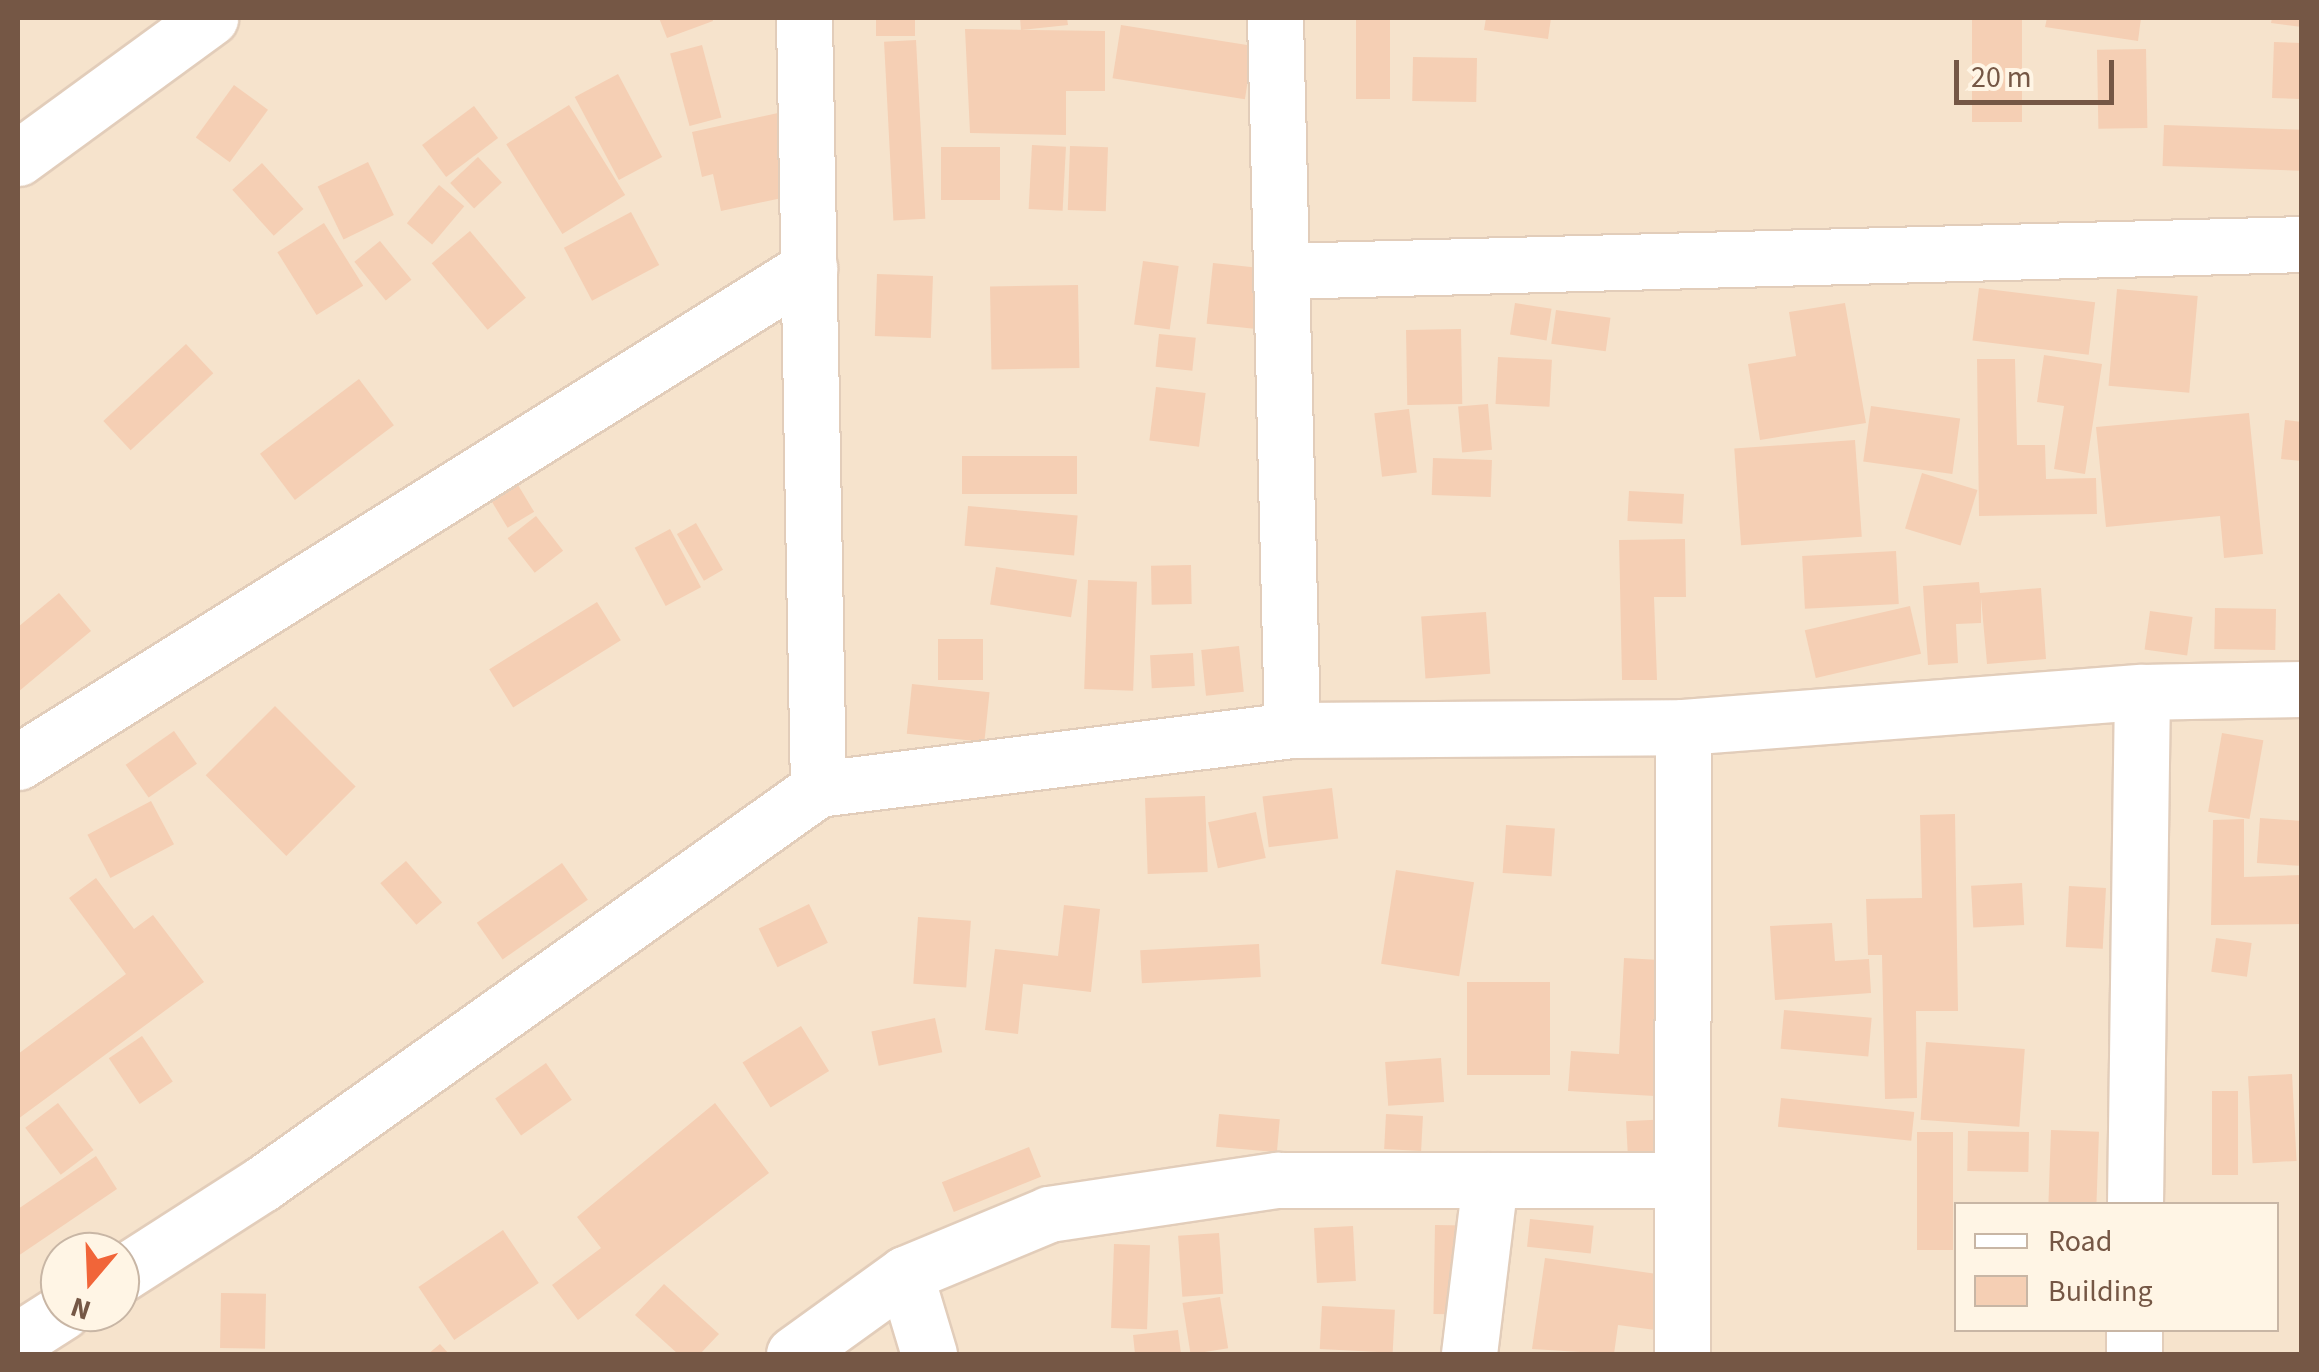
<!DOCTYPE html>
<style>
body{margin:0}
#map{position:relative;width:2319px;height:1372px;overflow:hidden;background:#fef2de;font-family:"Source Sans 3",sans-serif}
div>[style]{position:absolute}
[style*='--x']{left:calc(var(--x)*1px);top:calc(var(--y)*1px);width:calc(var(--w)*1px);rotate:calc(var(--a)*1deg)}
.residential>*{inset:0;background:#f6e3cc}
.building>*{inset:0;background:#f5cfb4;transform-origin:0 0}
.roads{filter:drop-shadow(2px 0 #e2cdba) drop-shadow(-2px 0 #e2cdba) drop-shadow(0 2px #e2cdba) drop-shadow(0 -2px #e2cdba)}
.minor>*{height:55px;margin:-27.5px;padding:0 27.5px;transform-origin:27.5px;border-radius:27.5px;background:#fff}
span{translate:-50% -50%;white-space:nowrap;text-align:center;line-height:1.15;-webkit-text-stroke:10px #fff5e5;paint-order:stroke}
.frame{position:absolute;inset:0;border:20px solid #755745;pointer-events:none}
.legend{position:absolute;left:1954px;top:1202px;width:325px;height:130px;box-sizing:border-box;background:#fff5e5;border:2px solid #c8b6a5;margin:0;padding:12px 18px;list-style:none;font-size:30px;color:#755745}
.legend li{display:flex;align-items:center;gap:20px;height:50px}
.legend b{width:50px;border:2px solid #c8b6a5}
.north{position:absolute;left:40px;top:1232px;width:100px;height:100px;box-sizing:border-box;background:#fff5e5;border:2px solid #c8b6a5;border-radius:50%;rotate:199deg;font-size:28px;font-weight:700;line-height:40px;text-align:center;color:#755745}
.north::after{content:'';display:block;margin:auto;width:35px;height:45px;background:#f16539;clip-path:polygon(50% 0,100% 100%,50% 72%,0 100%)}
.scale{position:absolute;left:1954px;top:60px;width:160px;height:45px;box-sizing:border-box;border:5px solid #755745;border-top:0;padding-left:12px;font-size:30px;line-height:35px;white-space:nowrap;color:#755745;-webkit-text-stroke:8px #fff5e5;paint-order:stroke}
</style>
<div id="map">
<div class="residential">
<div style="clip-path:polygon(evenodd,18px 18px,2301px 18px,2301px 1354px,18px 1354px,18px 18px,1956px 1204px,2276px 1204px,2276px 1330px,1956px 1330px,1956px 1204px,18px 18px,60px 1252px,120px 1252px,120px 1312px,60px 1312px,60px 1252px)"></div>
</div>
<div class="building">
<div style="clip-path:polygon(659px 18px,712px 18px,713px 21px,667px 38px)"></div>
<div style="left:876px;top:18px;width:39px;height:18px"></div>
<div style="clip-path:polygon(1020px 18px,1067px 18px,1068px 25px,1021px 30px)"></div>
<div style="left:1356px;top:18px;width:34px;height:81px"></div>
<div style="clip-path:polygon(1486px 18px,1551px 18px,1548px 39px,1484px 30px)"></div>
<div style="left:1972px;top:18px;width:50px;height:104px"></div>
<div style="clip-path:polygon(2047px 18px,2141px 18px,2138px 41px,2045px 27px)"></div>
<div style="clip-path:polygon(2272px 18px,2302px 18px,2302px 27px,2271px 23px)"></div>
<div style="left:1121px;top:25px;width:134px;height:54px;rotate:9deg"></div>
<div style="clip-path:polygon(965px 29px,1105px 31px,1105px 91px,1066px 91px,1066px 135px,970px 133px)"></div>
<div style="left:916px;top:40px;width:179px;height:32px;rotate:87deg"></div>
<div style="left:2274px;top:42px;width:28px;height:56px;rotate:2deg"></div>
<div style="left:702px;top:45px;width:75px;height:33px;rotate:75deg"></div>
<div style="left:2146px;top:49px;width:79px;height:49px;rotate:89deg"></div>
<div style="left:1413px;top:57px;width:64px;height:44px;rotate:1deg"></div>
<div style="left:618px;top:74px;width:94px;height:49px;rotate:62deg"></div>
<div style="left:234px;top:85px;width:42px;height:65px;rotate:36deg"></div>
<div style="left:569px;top:105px;width:106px;height:74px;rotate:58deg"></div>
<div style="left:474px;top:106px;width:40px;height:65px;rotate:53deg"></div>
<div style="clip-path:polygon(778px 113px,796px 195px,721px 211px,713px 174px,702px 177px,692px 132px)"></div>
<div style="left:2164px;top:125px;width:138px;height:41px;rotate:2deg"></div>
<div style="left:1032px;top:145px;width:34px;height:64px;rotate:3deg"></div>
<div style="left:1070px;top:146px;width:38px;height:64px;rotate:2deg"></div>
<div style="left:941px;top:147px;width:59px;height:53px"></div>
<div style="left:478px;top:157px;width:35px;height:38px;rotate:47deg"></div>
<div style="left:368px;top:162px;width:59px;height:56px;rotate:64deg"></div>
<div style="left:262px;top:163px;width:62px;height:40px;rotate:48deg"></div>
<div style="left:439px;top:185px;width:33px;height:50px;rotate:40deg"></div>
<div style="left:631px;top:212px;width:60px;height:76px;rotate:62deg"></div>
<div style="left:324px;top:223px;width:74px;height:55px;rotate:58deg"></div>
<div style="left:470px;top:231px;width:87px;height:50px;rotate:50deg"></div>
<div style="left:380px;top:241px;width:50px;height:33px;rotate:51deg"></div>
<div style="left:1143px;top:261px;width:36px;height:64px;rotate:8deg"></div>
<div style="left:1213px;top:263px;width:50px;height:61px;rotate:6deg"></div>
<div style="left:877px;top:274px;width:56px;height:62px;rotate:2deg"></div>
<div style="left:1078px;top:285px;width:83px;height:88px;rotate:89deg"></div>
<div style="left:1979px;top:288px;width:117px;height:53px;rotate:7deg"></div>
<div style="left:2117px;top:289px;width:81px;height:97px;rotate:5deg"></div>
<div style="left:1515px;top:303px;width:37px;height:32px;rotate:9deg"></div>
<div style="clip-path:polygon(1845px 303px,1866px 423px,1760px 440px,1748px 364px,1796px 356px,1789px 312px)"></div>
<div style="left:1556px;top:310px;width:55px;height:34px;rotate:8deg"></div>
<div style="left:1461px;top:329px;width:75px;height:55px;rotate:89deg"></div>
<div style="left:1159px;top:334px;width:37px;height:33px;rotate:6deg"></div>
<div style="left:186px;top:344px;width:40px;height:113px;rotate:47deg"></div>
<div style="clip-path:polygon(2044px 355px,2102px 364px,2085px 474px,2054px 469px,2064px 406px,2037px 402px)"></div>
<div style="left:1498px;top:357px;width:54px;height:47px;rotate:3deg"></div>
<div style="clip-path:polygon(1977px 359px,2015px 359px,2017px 445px,2045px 445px,2046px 479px,2096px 478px,2097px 514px,1979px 516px)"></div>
<div style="left:359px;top:379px;width:58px;height:124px;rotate:53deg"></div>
<div style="left:1156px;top:387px;width:50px;height:54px;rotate:7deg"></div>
<div style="left:1488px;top:404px;width:46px;height:30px;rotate:85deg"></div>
<div style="left:1871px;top:406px;width:90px;height:56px;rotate:8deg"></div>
<div style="left:1409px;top:409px;width:64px;height:35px;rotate:83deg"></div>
<div style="clip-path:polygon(2249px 413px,2263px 554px,2224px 558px,2220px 516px,2106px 527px,2096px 427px)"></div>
<div style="clip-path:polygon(2285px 420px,2302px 422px,2302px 461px,2281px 459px)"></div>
<div style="left:1855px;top:440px;width:97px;height:121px;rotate:86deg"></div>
<div style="left:1077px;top:456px;width:38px;height:115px;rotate:90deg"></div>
<div style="left:1433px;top:458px;width:59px;height:37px;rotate:2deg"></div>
<div style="left:1922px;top:473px;width:58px;height:58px;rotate:17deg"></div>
<div style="left:512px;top:475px;width:43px;height:31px;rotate:59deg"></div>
<div style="left:1629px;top:491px;width:55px;height:30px;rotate:3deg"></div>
<div style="left:968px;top:506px;width:110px;height:40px;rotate:5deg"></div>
<div style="left:536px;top:516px;width:44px;height:36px;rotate:52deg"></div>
<div style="left:696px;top:523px;width:54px;height:22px;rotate:60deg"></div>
<div style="left:670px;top:529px;width:66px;height:40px;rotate:62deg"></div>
<div style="clip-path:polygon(1685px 539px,1686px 597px,1654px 597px,1657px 680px,1622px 680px,1619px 540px)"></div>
<div style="left:1896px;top:551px;width:53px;height:94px;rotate:87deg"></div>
<div style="left:1191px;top:565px;width:39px;height:40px;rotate:89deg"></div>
<div style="left:996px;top:567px;width:82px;height:38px;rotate:9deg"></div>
<div style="left:1088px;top:580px;width:49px;height:109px;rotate:2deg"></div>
<div style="clip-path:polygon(1979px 582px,1980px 593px,2041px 588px,2046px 659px,1987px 664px,1981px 598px,1981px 623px,1956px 624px,1958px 663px,1928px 665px,1923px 586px)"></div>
<div style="clip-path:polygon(59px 593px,91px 631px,18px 692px,18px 627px)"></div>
<div style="left:597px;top:602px;width:45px;height:127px;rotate:58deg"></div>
<div style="left:1910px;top:606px;width:49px;height:108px;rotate:77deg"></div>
<div style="left:2215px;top:608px;width:61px;height:41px;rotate:1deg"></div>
<div style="left:2150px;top:611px;width:43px;height:39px;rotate:8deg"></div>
<div style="left:1486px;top:612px;width:62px;height:65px;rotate:86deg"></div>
<div style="left:938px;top:639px;width:45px;height:41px"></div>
<div style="left:1239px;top:646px;width:46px;height:38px;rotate:84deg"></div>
<div style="left:1193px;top:653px;width:33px;height:43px;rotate:87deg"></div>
<div style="left:912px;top:684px;width:78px;height:50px;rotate:6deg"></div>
<div style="left:275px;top:706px;width:114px;height:98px;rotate:45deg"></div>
<div style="left:174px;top:731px;width:40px;height:59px;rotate:55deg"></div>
<div style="left:2222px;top:733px;width:42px;height:80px;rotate:10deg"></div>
<div style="left:1332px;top:788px;width:51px;height:70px;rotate:83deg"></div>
<div style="left:1205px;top:796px;width:76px;height:60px;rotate:88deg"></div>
<div style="left:151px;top:801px;width:49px;height:72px;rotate:62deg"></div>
<div style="left:1256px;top:812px;width:47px;height:49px;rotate:78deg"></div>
<div style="clip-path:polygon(1955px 814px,1958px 1011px,1916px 1011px,1917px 1098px,1885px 1099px,1882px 955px,1868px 955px,1866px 899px,1922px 898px,1920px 815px)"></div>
<div style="left:2260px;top:818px;width:42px;height:45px;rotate:4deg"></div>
<div style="clip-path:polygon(2244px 819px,2244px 877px,2302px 875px,2302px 924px,2211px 925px,2213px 820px)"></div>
<div style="left:1506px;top:825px;width:49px;height:48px;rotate:4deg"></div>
<div style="left:406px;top:861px;width:55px;height:34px;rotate:49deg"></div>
<div style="left:562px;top:863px;width:45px;height:104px;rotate:55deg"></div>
<div style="left:1396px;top:870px;width:79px;height:95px;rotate:9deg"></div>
<div style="clip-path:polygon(96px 878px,134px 929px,153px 915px,204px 982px,18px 1119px,18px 1054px,126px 974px,69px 898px)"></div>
<div style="left:2022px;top:883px;width:42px;height:51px;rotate:87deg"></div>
<div style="left:2069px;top:886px;width:37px;height:61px;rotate:3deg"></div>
<div style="left:809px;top:904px;width:43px;height:56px;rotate:64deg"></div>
<div style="clip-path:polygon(1064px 905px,1100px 909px,1091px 992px,1023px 984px,1018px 1034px,985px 1030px,995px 949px,1058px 956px)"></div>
<div style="left:918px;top:917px;width:53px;height:67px;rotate:4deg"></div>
<div style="clip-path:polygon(1832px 923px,1835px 961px,1869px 959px,1871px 993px,1775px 1000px,1770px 926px)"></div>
<div style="left:2216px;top:938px;width:36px;height:34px;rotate:8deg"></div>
<div style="left:1259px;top:944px;width:33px;height:119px;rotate:87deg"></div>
<div style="clip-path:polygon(1624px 958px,1660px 960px,1655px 1049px,1691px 1051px,1689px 1098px,1568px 1091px,1571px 1051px,1619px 1054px)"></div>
<div style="left:1550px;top:982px;width:93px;height:83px;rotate:90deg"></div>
<div style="left:1784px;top:1010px;width:88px;height:39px;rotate:5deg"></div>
<div style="left:935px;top:1018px;width:35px;height:65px;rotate:78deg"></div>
<div style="left:801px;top:1026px;width:53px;height:69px;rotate:58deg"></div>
<div style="left:142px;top:1036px;width:55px;height:40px;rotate:56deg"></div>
<div style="left:1926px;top:1042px;width:99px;height:78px;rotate:4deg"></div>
<div style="left:1441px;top:1058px;width:44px;height:56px;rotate:86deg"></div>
<div style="left:546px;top:1063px;width:45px;height:62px;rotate:55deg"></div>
<div style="left:2292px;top:1074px;width:87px;height:44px;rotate:87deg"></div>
<div style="left:2212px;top:1091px;width:26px;height:84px"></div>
<div style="left:1781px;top:1098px;width:134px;height:29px;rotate:6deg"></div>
<div style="left:58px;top:1103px;width:59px;height:41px;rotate:53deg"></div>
<div style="clip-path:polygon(715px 1103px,769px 1173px,578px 1320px,552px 1285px,601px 1248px,577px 1217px)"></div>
<div style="left:1219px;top:1114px;width:61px;height:33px;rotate:5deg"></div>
<div style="left:1386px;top:1114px;width:37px;height:35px;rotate:3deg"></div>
<div style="left:1689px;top:1118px;width:33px;height:63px;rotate:87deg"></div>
<div style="left:2051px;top:1130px;width:48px;height:74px;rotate:2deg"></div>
<div style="left:1968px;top:1131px;width:61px;height:40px;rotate:1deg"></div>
<div style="left:1917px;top:1132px;width:36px;height:118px"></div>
<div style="left:1029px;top:1147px;width:32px;height:94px;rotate:68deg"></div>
<div style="clip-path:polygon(96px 1156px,117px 1189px,18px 1256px,18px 1209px)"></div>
<div style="left:1530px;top:1219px;width:64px;height:28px;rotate:6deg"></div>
<div style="left:1435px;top:1225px;width:49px;height:89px;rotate:1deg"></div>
<div style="left:1353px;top:1226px;width:55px;height:39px;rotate:87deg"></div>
<div style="left:503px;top:1230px;width:64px;height:102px;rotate:56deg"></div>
<div style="left:1219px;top:1233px;width:61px;height:41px;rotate:86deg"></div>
<div style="left:1114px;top:1244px;width:36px;height:84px;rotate:2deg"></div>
<div style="clip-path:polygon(1545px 1258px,1685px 1278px,1678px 1333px,1618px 1325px,1614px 1354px,1532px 1349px)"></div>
<div style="clip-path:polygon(664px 1284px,719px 1334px,700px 1354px,678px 1354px,635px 1315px)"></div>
<div style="left:221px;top:1293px;width:45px;height:55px;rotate:1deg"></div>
<div style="left:1220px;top:1297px;width:52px;height:38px;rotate:81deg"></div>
<div style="left:1322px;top:1306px;width:73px;height:43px;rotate:3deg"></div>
<div style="clip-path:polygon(1178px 1330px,1181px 1354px,1135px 1354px,1133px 1335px)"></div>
<div style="clip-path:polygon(440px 1344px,449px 1354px,428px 1354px)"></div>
</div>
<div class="roads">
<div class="minor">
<div style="--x:804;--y:18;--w:771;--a:88.96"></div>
<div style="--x:1275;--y:18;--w:712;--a:88.63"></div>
<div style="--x:18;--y:158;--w:238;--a:-36.1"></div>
<div style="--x:1281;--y:271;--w:1021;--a:-1.51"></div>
<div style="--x:18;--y:762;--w:933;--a:-31.99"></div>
<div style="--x:2135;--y:1204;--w:512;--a:-89.22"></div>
<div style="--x:905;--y:1274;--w:84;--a:73.3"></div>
<div style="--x:120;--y:1275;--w:169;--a:-32.7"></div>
<div style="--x:262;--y:1184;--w:682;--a:-35.39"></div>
<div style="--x:818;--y:789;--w:478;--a:-7.1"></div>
<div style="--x:1292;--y:730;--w:391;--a:-0.4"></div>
<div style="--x:1683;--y:727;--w:460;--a:-4.4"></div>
<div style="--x:2142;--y:692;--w:160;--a:-1.1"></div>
<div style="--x:18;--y:1340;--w:52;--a:-32.5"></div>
<div style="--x:794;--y:1354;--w:137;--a:-35.8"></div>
<div style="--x:905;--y:1274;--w:156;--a:-22.6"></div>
<div style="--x:1049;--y:1214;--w:231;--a:-8.5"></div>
<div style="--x:1277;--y:1180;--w:403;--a:0"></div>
<div style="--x:1469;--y:1354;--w:175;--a:-83.1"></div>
<div style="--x:1682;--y:1354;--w:627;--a:-89.91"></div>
<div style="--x:2134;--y:1354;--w:24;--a:-90"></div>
</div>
</div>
<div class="frame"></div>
<ul class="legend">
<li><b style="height:12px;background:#fff"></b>Road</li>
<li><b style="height:28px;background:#f5cfb4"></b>Building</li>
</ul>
<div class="north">N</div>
<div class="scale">20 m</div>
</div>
